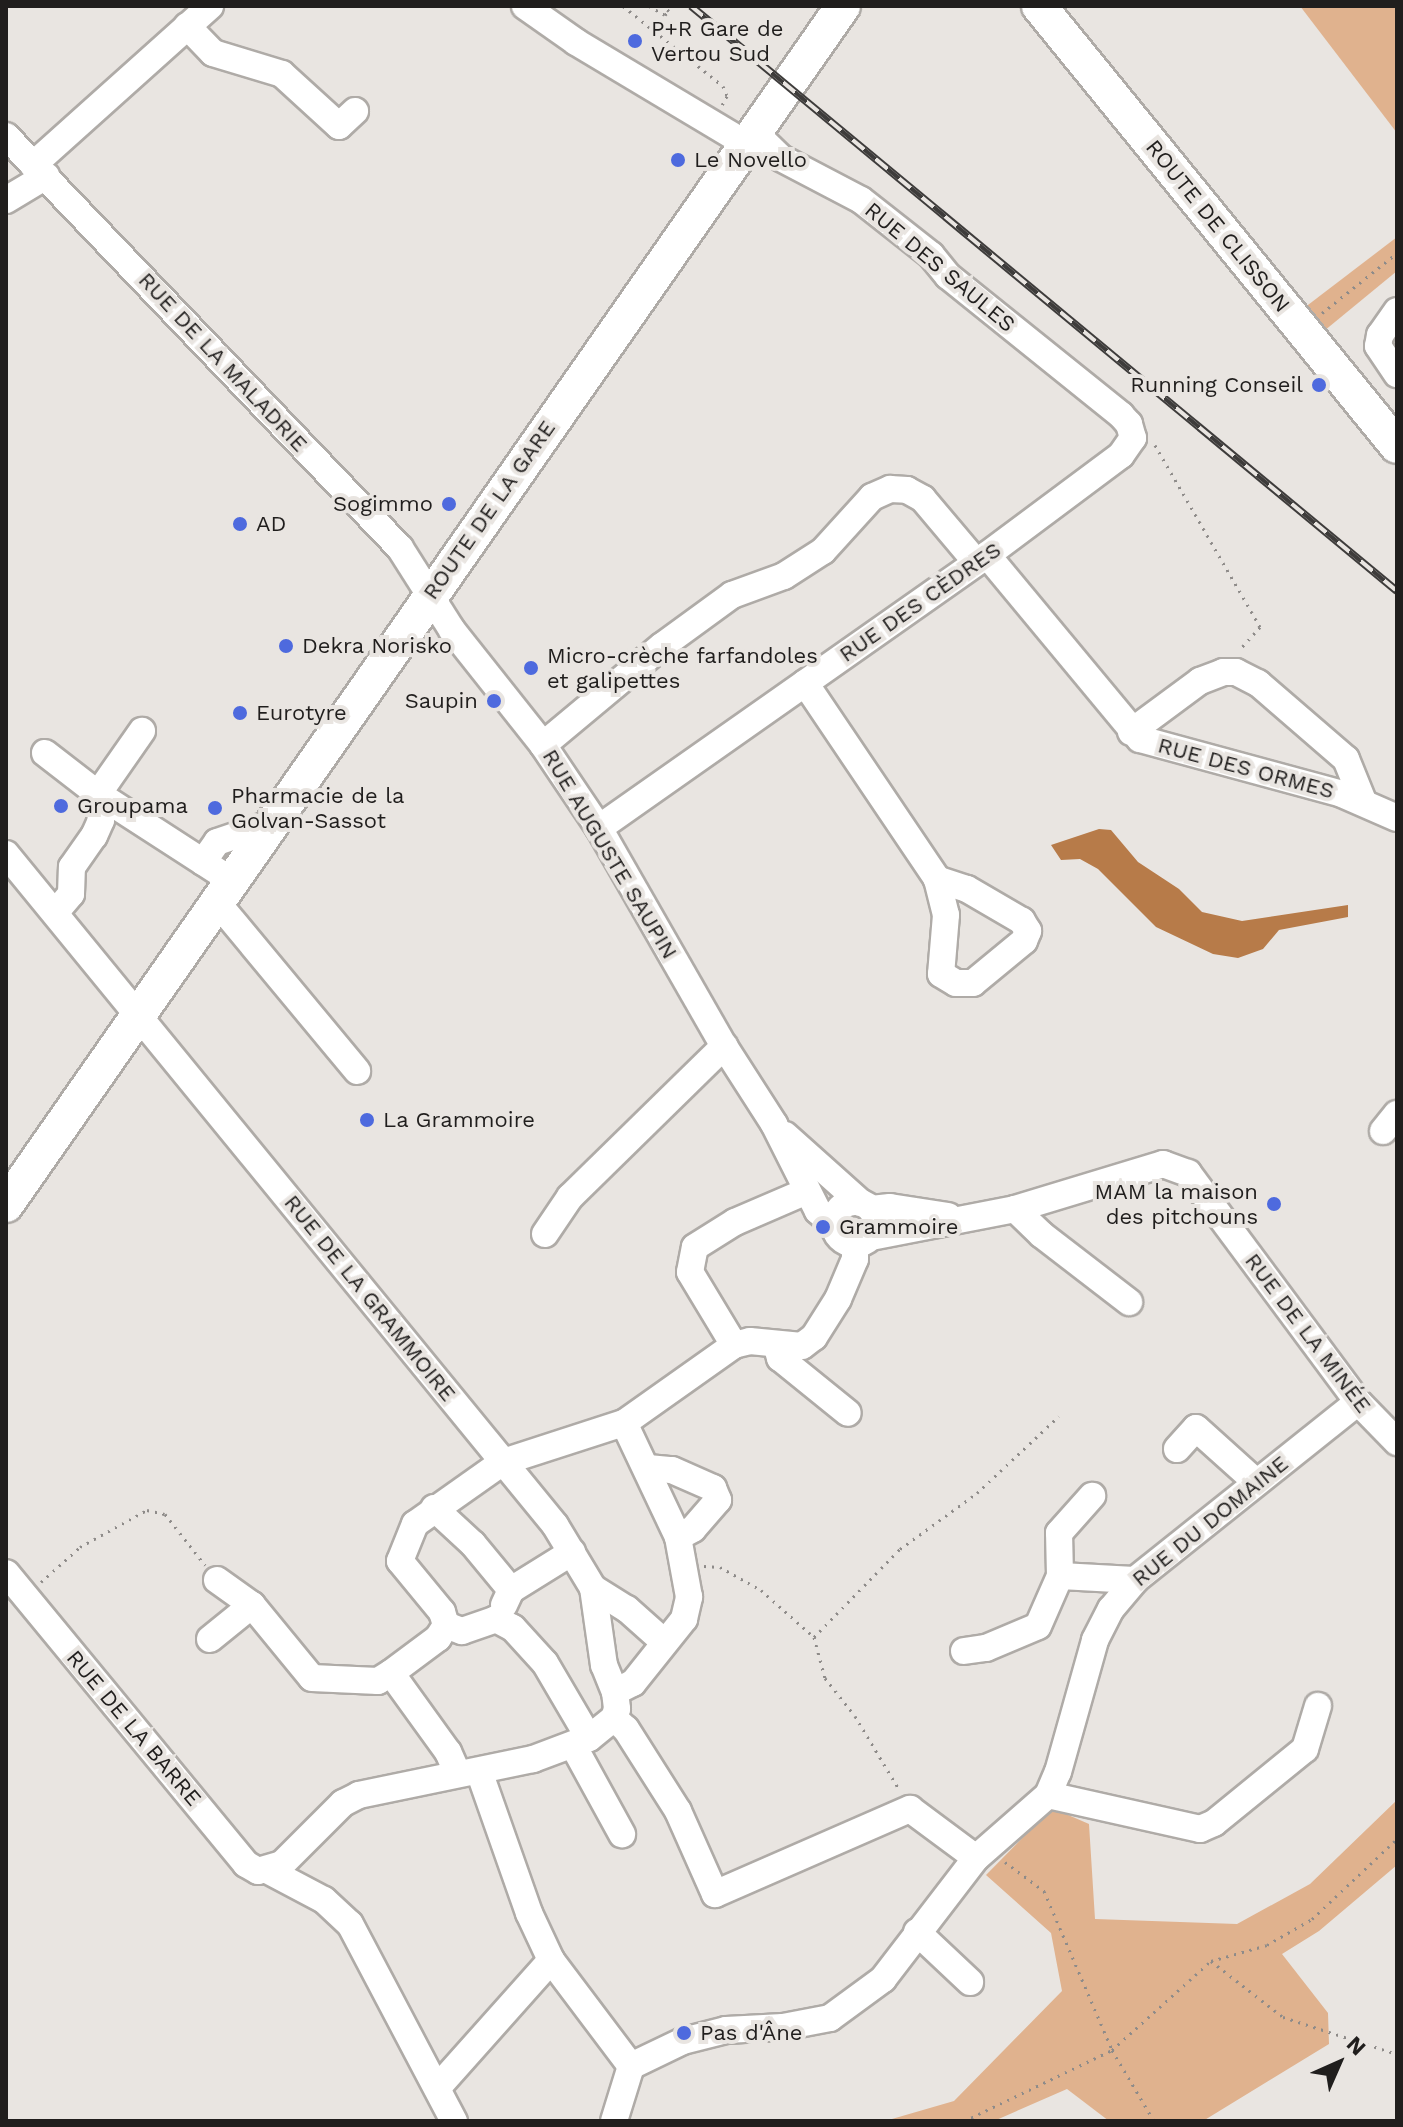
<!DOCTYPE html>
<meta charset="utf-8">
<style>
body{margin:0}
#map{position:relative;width:1403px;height:2127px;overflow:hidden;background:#e9e5e1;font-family:"Work Sans",sans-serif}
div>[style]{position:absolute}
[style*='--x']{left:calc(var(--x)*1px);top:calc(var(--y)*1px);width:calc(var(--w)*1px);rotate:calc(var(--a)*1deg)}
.green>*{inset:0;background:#e0b28e}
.water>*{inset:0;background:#b77b49}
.path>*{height:3px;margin-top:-1.5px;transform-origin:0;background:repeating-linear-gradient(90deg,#8e8b89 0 2px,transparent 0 8px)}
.roads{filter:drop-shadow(2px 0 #afaba7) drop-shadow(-2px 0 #afaba7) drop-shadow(0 2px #afaba7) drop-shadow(0 -2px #afaba7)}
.minor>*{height:26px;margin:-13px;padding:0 13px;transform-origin:13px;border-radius:13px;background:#fff}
.minor>.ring{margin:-13px;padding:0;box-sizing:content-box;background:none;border:26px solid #fff;border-radius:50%}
.major>*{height:34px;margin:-17px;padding:0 17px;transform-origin:17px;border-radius:17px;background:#fff}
.rail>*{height:8px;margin-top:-4px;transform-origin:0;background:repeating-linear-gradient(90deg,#e9e5e1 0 15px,#3e3c3b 0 30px);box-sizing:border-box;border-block:2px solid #3e3c3b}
.dots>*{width:22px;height:22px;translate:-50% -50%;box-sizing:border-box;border:4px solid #e9e5e1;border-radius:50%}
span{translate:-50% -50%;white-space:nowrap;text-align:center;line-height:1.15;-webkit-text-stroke:8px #e9e5e1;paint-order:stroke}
.poi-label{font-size:22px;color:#201e1d}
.left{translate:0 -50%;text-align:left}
.right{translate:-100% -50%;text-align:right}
.street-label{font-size:22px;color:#201e1d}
.frame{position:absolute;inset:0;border:8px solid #201e1d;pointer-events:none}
.north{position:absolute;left:1299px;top:2023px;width:80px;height:80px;-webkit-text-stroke:6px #e9e5e1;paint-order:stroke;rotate:45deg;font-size:22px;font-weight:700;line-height:32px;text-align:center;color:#201e1d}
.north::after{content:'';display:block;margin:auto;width:28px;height:36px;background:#201e1d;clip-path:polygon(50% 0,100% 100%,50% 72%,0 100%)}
</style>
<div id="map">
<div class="green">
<div style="clip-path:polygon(1300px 6px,1397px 6px,1397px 133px)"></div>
<div style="clip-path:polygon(1397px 237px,1397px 271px,1324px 331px,1304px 308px)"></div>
<div style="clip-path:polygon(1397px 1800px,1397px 1865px,1319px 1931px,1282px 1954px,1328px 2013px,1329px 2044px,1203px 2121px,1109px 2121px,1067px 2089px,994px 2121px,885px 2121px,954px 2101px,1062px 1991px,1051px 1933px,986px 1875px,1052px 1808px,1089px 1824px,1095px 1919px,1237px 1924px,1310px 1884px)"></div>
</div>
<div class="water">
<div style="clip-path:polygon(1099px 829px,1111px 830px,1138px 862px,1179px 889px,1202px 912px,1242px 921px,1348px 905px,1348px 917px,1279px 930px,1263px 949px,1238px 958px,1213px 954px,1156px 927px,1098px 869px,1080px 859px,1061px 860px,1051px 845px)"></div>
</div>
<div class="path">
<div style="--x:623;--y:6;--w:128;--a:38.7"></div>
<div style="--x:723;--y:86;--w:11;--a:68"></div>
<div style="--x:727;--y:96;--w:10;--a:119"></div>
<div style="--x:649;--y:6;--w:18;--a:29"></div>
<div style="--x:665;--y:15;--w:6;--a:-45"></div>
<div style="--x:669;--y:11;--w:8;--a:-140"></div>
<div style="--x:1322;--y:313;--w:96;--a:-38.7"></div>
<div style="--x:1155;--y:445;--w:210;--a:60"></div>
<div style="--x:1260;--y:627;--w:31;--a:132"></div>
<div style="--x:704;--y:1566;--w:16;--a:4"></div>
<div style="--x:720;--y:1567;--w:47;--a:29.3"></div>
<div style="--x:761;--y:1590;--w:71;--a:41.6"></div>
<div style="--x:814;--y:1637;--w:42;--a:75"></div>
<div style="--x:825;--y:1678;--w:48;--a:51.7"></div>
<div style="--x:855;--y:1716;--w:87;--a:59"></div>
<div style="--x:41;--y:1582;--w:52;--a:-41.9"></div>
<div style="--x:80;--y:1547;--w:77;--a:-28.9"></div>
<div style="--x:147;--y:1510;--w:18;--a:13"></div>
<div style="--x:165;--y:1514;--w:65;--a:51.9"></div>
<div style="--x:814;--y:1637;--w:123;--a:-45.7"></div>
<div style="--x:900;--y:1549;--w:95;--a:-36"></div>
<div style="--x:977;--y:1493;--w:112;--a:-43.2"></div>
<div style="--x:1005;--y:1862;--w:49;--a:36.6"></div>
<div style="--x:1044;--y:1891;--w:173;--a:66.8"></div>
<div style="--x:1112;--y:2050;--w:82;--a:59.4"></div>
<div style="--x:1211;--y:1961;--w:91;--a:37.9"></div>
<div style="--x:1283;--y:2017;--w:120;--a:18"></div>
<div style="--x:964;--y:2121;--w:164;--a:-25.6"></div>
<div style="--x:1112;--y:2050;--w:133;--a:-42"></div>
<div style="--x:1211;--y:1961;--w:58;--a:-15.9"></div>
<div style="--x:1267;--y:1945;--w:52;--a:-30"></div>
<div style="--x:1312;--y:1919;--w:117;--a:-43.3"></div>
</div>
<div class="roads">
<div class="minor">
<div style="--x:525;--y:6;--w:62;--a:35.2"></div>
<div style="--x:576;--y:42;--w:197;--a:30.9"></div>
<div style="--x:187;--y:26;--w:37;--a:46"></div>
<div style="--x:213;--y:53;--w:72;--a:16.9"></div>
<div style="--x:282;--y:74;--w:77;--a:42.4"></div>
<div style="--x:339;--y:126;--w:22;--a:-43"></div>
<div style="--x:6;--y:136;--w:570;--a:46.28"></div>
<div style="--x:400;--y:548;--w:97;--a:57.6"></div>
<div style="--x:452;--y:630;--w:147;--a:51.6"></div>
<div style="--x:543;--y:745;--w:100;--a:56"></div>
<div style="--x:599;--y:828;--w:251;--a:60.2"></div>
<div style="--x:724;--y:1046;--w:93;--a:57.3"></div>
<div style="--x:774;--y:1124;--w:97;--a:63.2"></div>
<div style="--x:818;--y:1211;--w:20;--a:41"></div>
<div style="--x:33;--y:165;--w:238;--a:-41.9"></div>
<div style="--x:6;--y:200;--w:47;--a:-31"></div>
<div style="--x:1397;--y:311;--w:29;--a:125"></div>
<div style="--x:1380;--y:335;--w:11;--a:100"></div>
<div style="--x:1378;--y:346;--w:34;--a:56"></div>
<div style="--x:987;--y:555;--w:239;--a:50.3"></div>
<div style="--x:1140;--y:739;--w:209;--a:15.2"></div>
<div style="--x:1342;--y:794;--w:60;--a:23.6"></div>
<div style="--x:805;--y:683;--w:236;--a:56"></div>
<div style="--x:937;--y:879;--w:37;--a:76"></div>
<div style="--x:946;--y:915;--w:59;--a:94.8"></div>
<div style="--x:941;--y:974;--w:17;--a:31"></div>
<div style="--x:956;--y:983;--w:17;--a:0"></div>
<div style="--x:973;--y:983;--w:66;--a:-39.5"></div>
<div style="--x:1024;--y:941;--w:11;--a:-68"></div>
<div style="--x:1028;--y:931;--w:12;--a:-121"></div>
<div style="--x:1022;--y:921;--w:64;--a:-149.8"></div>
<div style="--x:967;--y:889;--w:32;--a:-162"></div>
<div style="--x:1131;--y:732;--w:86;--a:-36.5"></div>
<div style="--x:1200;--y:681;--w:25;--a:-21"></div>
<div style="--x:1223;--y:672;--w:13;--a:0"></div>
<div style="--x:1236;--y:672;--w:25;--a:27"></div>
<div style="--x:1258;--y:683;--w:116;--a:40.8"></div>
<div style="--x:1346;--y:759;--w:45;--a:68"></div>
<div style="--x:543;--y:745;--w:155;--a:-39.8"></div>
<div style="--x:662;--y:646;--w:87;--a:-36.1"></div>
<div style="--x:732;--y:595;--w:55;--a:-20.1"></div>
<div style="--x:784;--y:576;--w:46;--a:-32.7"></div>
<div style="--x:823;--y:551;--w:73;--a:-47.8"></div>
<div style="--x:872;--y:497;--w:20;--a:-24"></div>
<div style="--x:890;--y:489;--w:17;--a:3"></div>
<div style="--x:907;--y:490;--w:18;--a:29"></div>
<div style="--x:923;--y:499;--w:82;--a:49.9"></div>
<div style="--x:45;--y:753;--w:67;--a:37.7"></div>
<div style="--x:98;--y:794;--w:158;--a:32.9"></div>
<div style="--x:599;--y:828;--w:474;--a:-35.1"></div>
<div style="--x:987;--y:555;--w:167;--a:-36.7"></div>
<div style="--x:1121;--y:455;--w:21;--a:-55"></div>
<div style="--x:1133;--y:438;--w:15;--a:-106"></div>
<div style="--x:1129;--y:424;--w:12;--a:-132"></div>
<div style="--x:1121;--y:415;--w:222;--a:-141.2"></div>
<div style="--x:948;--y:276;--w:27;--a:-129"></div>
<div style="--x:931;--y:255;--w:89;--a:-141.8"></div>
<div style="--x:861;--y:200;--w:90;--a:-152.3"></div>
<div style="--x:781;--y:158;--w:39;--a:-136"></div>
<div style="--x:6;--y:854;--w:867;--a:50.71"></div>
<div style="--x:555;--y:1525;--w:74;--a:58.9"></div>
<div style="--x:593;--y:1588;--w:78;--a:81.9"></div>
<div style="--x:604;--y:1665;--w:29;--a:68"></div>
<div style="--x:615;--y:1692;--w:17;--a:83"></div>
<div style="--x:617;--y:1709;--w:9;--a:108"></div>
<div style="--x:614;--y:1718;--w:32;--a:141"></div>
<div style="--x:589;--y:1738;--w:60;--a:159.4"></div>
<div style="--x:533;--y:1759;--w:178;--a:168.3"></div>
<div style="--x:359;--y:1795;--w:18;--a:153"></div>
<div style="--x:343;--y:1803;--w:86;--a:135"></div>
<div style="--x:282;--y:1864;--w:25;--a:164"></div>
<div style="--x:258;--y:1871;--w:14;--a:-150"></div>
<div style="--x:246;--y:1864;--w:377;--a:-129.5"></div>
<div style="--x:203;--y:862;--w:24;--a:-55"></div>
<div style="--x:217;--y:842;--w:56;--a:-18.8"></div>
<div style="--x:216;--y:901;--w:221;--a:50.3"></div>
<div style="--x:55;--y:913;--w:25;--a:-50"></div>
<div style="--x:71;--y:894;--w:27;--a:-88"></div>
<div style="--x:72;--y:867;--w:38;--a:-55"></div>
<div style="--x:94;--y:836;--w:17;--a:-66"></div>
<div style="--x:101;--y:820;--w:26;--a:-97"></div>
<div style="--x:98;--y:794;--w:77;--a:-55.1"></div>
<div style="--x:1383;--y:1131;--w:22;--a:-51"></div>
<div style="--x:785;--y:1135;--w:102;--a:41.8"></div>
<div class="ring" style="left:834px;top:1202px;width:16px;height:16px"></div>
<div style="--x:871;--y:1209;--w:19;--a:-6"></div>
<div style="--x:890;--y:1207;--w:59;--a:8.8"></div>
<div style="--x:1015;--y:1209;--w:37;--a:44"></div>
<div style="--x:1042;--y:1235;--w:110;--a:37.6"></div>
<div style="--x:545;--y:1234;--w:45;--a:-56"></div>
<div style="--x:570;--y:1197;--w:216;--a:-44.4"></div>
<div style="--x:871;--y:1237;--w:147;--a:-11"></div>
<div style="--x:1015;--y:1209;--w:155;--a:-16.9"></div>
<div style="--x:1163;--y:1164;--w:27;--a:20"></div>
<div style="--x:1188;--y:1173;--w:285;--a:53.4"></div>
<div style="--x:1358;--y:1402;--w:56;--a:45.7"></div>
<div style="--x:776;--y:1344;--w:15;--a:74"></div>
<div style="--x:780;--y:1358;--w:87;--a:39"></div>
<div style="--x:734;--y:1345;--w:85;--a:-121.1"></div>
<div style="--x:690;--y:1272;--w:25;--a:-79"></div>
<div style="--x:695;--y:1247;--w:47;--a:-32"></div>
<div style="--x:735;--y:1222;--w:78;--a:-23.3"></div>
<div style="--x:1177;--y:1449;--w:28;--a:-48"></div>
<div style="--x:1196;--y:1428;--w:81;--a:42"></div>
<div style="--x:648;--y:1468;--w:24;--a:5"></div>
<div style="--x:672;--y:1470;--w:45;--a:23.7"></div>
<div style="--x:713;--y:1488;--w:13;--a:67"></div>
<div style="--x:718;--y:1500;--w:38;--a:131"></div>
<div style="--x:693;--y:1529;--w:17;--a:152"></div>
<div style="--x:434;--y:1508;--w:53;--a:42.7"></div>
<div style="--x:473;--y:1544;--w:60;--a:50.4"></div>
<div style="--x:1060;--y:1576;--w:75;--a:3.1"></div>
<div style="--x:217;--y:1580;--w:43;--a:35.5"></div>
<div style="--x:252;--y:1605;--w:94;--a:50.6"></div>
<div style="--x:312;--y:1678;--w:66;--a:2.6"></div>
<div style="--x:378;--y:1681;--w:15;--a:-32"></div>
<div style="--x:593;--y:1588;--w:40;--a:32"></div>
<div style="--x:627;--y:1609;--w:50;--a:41.7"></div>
<div style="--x:504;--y:1605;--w:17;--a:-65"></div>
<div style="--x:511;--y:1590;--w:72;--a:-31.9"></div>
<div style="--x:446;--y:1625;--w:17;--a:21"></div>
<div style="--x:462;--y:1631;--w:36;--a:-19"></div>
<div style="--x:496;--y:1619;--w:19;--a:28"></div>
<div style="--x:513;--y:1628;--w:47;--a:47.6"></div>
<div style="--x:545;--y:1663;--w:87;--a:59.6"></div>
<div style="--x:210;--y:1639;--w:54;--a:-39"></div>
<div style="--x:964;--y:1651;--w:22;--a:-8"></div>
<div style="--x:986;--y:1648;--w:56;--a:-22.9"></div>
<div style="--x:1038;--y:1626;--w:55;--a:-66.3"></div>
<div style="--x:1060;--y:1576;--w:43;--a:-91.3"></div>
<div style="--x:1059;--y:1533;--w:50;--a:-48.3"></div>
<div style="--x:615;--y:1692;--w:20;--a:-27"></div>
<div style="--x:633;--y:1683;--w:82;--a:-51.4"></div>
<div style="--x:684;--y:1619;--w:23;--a:-77"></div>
<div style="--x:689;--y:1597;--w:61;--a:-100.4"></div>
<div style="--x:678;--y:1537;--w:126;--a:-115.3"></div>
<div style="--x:614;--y:1718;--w:16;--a:43"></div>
<div style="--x:626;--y:1729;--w:97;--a:57.6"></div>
<div style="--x:678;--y:1811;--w:91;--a:66"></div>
<div style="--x:715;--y:1894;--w:213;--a:-23.6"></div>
<div style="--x:910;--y:1809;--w:82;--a:36.6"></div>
<div style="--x:573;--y:1745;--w:102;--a:61.2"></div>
<div style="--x:479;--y:1771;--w:151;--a:70.6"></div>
<div style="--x:529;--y:1913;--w:52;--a:64.9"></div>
<div style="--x:551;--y:1960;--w:133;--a:53"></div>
<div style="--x:457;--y:1772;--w:22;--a:-114"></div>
<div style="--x:448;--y:1752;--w:97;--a:-125.8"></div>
<div style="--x:391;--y:1673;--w:59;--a:-36.7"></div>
<div style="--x:438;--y:1638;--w:15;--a:-58"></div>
<div style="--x:446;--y:1625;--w:14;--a:-107"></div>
<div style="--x:442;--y:1612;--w:66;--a:-129.5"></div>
<div style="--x:400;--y:1561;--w:40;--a:-68"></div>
<div style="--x:415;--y:1524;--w:108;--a:-35.2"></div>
<div style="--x:503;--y:1462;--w:127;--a:-17.9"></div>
<div style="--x:624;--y:1423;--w:135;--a:-35.3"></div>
<div style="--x:734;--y:1345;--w:16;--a:-14"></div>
<div style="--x:750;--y:1341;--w:52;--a:5.5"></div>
<div style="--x:802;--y:1346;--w:15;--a:-37"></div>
<div style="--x:814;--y:1337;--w:45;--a:-57.7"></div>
<div style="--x:838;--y:1299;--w:43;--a:-67"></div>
<div style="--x:855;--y:1259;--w:15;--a:-90"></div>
<div style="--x:1048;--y:1795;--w:156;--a:12.6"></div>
<div style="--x:1200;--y:1829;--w:15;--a:-23"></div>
<div style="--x:1214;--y:1823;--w:117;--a:-39.1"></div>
<div style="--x:1305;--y:1749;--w:45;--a:-73.2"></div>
<div style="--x:269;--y:1871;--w:62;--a:27.8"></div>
<div style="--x:324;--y:1900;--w:35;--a:43"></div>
<div style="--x:350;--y:1924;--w:223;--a:62.2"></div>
<div style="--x:917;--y:1932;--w:73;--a:43.3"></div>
<div style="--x:438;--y:2087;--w:170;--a:-48.3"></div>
<div style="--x:614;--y:2121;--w:58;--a:-72.8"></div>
<div style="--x:631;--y:2066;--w:58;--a:-25.7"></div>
<div style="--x:683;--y:2041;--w:44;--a:-14.3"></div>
<div style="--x:726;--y:2030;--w:57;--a:-3"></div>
<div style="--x:783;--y:2027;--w:48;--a:-10.8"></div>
<div style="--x:830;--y:2018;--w:66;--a:-36.3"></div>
<div style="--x:883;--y:1979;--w:153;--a:-52.5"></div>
<div style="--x:976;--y:1858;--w:96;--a:-41.2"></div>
<div style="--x:1048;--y:1795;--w:25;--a:-67"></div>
<div style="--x:1058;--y:1772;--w:137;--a:-74.3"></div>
<div style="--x:1095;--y:1640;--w:35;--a:-63"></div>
<div style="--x:1111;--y:1609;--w:38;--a:-50"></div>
<div style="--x:1135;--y:1580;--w:285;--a:-38.6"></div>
</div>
<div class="major">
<div style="--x:1039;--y:6;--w:567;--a:50.87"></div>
<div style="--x:6;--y:1205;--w:1462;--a:-55.08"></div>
</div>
</div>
<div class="rail">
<div style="--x:691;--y:6;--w:917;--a:39.65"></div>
</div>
<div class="dots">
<div style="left:635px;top:41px;background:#4e6ade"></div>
<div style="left:678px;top:160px;background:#4e6ade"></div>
<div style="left:1319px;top:385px;background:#4e6ade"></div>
<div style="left:449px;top:504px;background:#4e6ade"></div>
<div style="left:240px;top:524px;background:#4e6ade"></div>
<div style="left:286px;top:646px;background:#4e6ade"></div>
<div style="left:531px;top:668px;background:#4e6ade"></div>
<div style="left:494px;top:701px;background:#4e6ade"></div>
<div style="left:240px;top:713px;background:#4e6ade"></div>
<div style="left:61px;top:806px;background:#4e6ade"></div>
<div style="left:215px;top:808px;background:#4e6ade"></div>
<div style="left:367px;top:1120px;background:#4e6ade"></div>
<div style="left:1274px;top:1204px;background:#4e6ade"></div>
<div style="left:823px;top:1227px;background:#4e6ade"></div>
<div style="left:684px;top:2033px;background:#4e6ade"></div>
</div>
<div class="poi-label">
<span class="left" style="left:651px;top:41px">P+R Gare de<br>Vertou Sud</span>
<span class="left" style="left:694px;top:160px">Le Novello</span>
<span class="right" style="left:1303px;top:385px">Running Conseil</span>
<span class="right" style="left:433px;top:504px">Sogimmo</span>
<span class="left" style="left:256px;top:524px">AD</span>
<span class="left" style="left:302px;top:646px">Dekra Norisko</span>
<span class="left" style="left:547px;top:668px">Micro-crèche farfandoles<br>et galipettes</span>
<span class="right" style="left:478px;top:701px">Saupin</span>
<span class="left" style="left:256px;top:713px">Eurotyre</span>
<span class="left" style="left:231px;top:808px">Pharmacie de la<br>Golvan-Sassot</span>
<span class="left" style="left:77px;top:806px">Groupama</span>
<span class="left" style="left:383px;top:1120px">La Grammoire</span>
<span class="right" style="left:1258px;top:1204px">MAM la maison<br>des pitchouns</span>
<span class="left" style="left:839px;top:1227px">Grammoire</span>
<span class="left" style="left:700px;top:2033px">Pas d'Âne</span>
</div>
<div class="street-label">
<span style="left:1218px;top:226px;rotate:51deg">ROUTE DE CLISSON</span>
<span style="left:940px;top:267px;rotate:40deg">RUE DES SAULES</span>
<span style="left:223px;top:362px;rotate:47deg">RUE DE LA MALADRIE</span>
<span style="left:489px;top:510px;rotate:-55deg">ROUTE DE LA GARE</span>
<span style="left:920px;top:602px;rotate:-35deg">RUE DES CÈDRES</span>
<span style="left:1246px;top:768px;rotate:15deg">RUE DES ORMES</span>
<span style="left:610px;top:854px;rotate:59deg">RUE AUGUSTE SAUPIN</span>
<span style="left:370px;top:1298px;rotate:51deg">RUE DE LA GRAMMOIRE</span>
<span style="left:1308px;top:1333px;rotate:53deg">RUE DE LA MINÉE</span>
<span style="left:1210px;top:1521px;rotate:-39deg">RUE DU DOMAINE</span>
<span style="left:134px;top:1728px;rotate:50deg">RUE DE LA BARRE</span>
</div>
<div class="frame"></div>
<div class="north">N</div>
</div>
